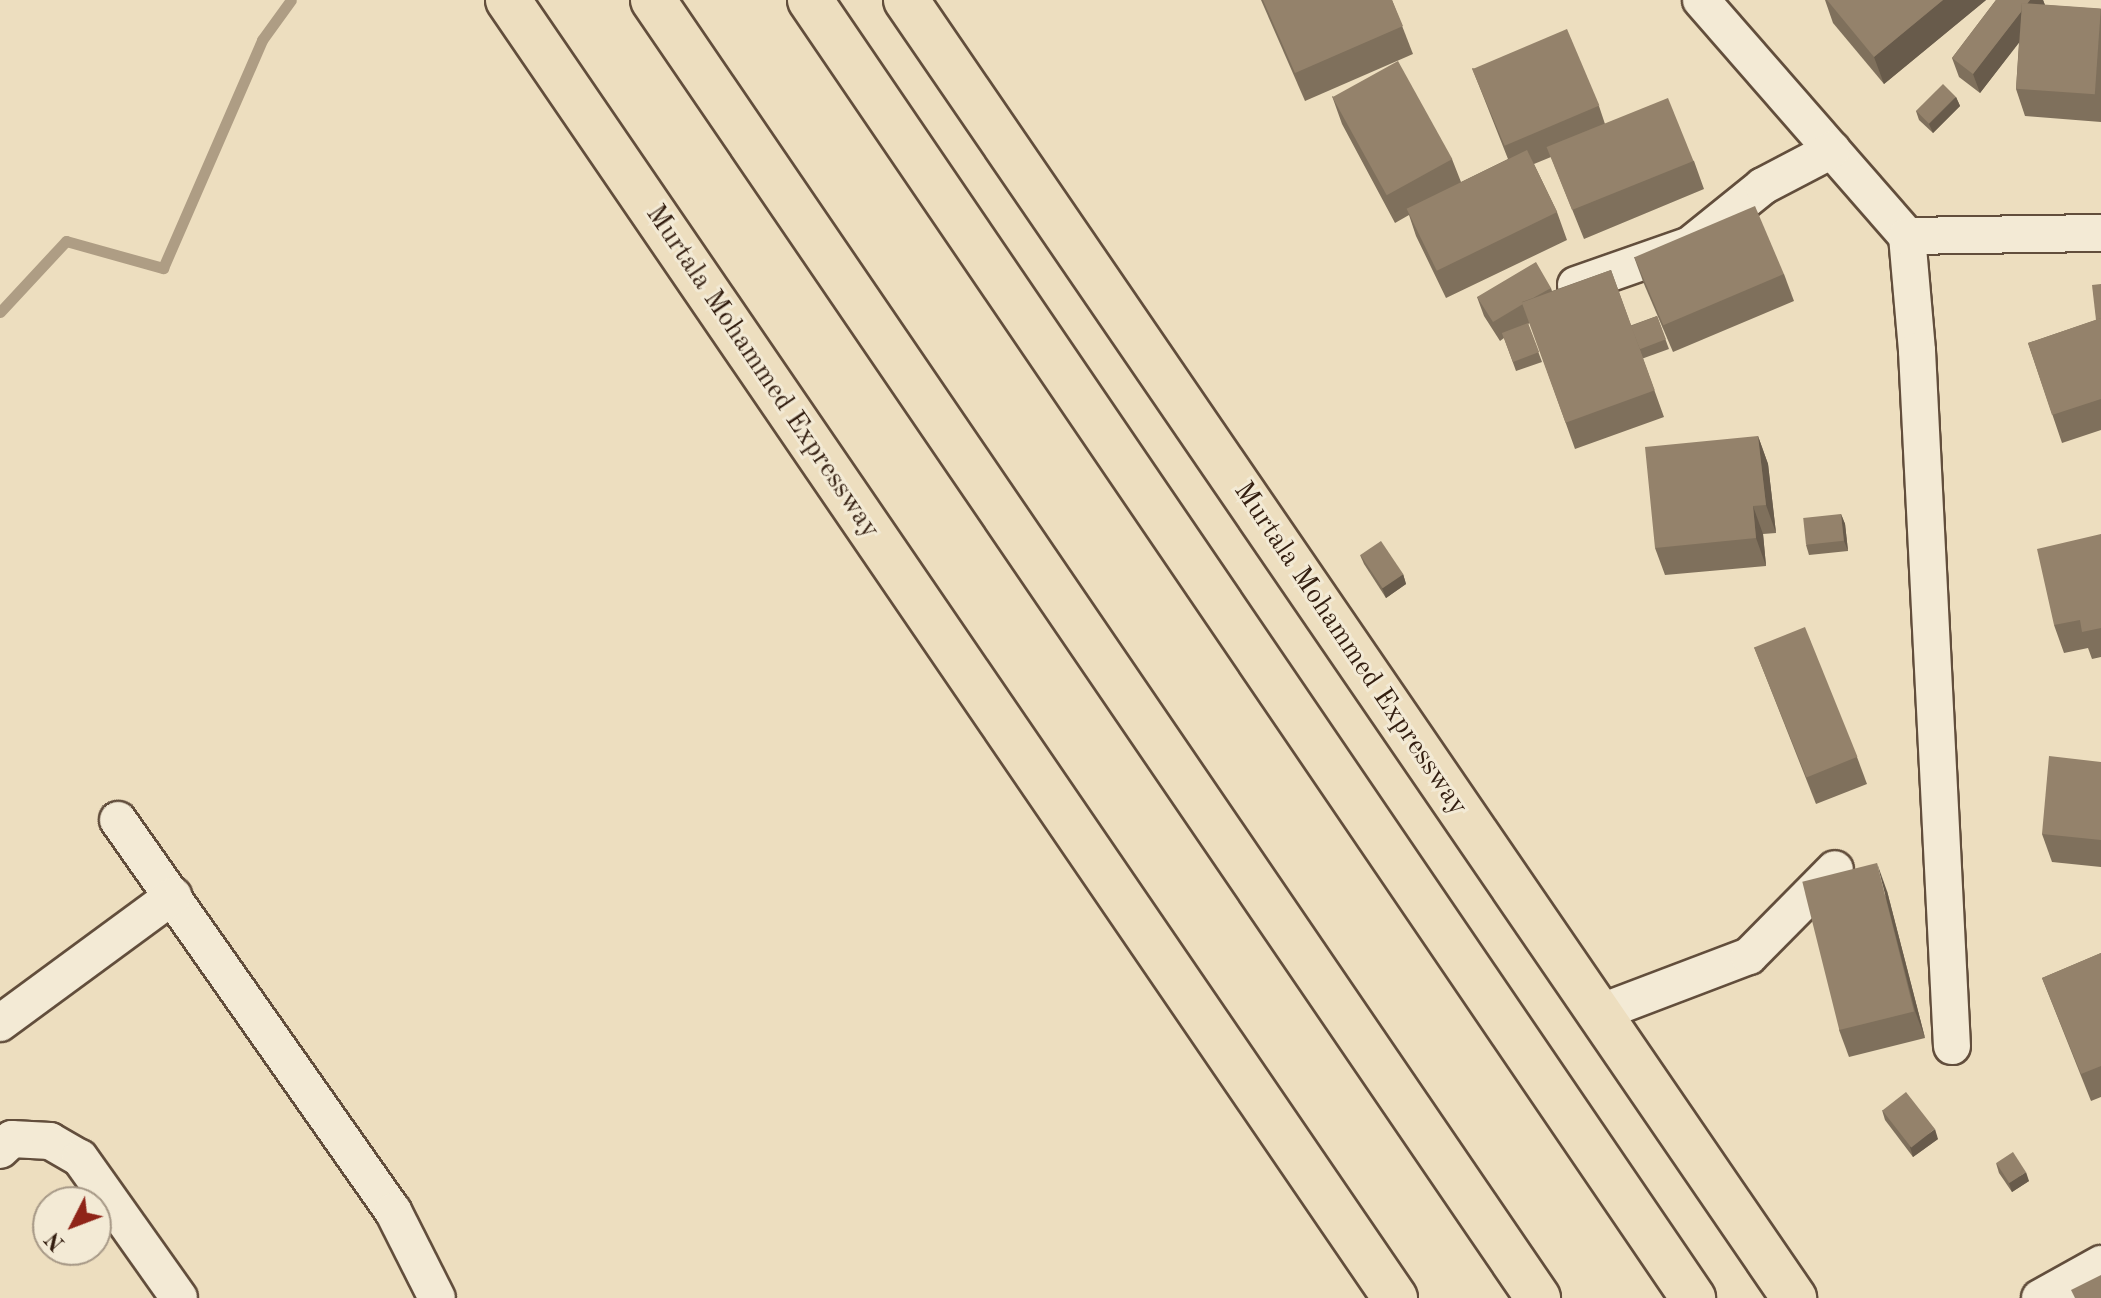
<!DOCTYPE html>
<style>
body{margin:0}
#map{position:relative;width:2101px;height:1298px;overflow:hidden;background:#eddebf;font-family:"Old Standard TT",serif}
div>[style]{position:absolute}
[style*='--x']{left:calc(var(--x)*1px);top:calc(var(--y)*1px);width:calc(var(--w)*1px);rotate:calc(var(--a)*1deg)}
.stream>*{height:11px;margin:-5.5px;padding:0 5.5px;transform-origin:5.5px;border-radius:5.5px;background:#ae9d84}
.roads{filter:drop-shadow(2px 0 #624e3c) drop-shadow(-2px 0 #624e3c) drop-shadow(0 2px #624e3c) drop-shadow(0 -2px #624e3c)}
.minor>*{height:36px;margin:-18px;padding:0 18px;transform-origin:18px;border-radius:18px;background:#f3ead5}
.highway>*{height:44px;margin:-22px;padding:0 22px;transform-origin:22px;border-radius:22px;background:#eddebf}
.wall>*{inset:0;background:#7f705c;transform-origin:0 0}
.shaded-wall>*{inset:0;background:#685b4b}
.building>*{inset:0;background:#94826b;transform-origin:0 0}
span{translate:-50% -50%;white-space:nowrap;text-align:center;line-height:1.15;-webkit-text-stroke:6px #f3ead5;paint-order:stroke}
.street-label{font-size:28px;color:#331e10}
.north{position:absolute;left:32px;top:1186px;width:80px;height:80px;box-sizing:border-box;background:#f3ead5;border:2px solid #a69886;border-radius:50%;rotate:228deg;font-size:22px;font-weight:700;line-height:32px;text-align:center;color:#331e10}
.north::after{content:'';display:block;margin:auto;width:28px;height:36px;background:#8f2418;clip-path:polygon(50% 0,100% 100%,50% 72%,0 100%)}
</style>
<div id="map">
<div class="stream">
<div style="--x:0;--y:312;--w:97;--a:-47.1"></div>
<div style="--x:66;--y:241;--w:101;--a:15.6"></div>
<div style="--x:163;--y:268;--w:249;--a:-66.5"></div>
<div style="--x:262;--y:40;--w:49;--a:-54.1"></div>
</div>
<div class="roads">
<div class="minor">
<div style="--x:1701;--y:0;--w:313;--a:48.9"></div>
<div style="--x:1907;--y:236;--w:115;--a:85"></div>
<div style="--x:1917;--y:351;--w:696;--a:87.12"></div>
<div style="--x:1907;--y:236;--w:194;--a:-0.9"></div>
<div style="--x:1576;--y:285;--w:121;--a:-19.3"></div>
<div style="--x:1690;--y:245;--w:94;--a:-38.9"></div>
<div style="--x:1763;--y:186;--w:78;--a:-27.6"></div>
<div style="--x:118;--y:820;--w:478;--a:54.9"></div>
<div style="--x:393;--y:1211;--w:97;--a:63.2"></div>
<div style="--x:1599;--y:1013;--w:160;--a:-20.8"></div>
<div style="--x:1749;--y:956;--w:122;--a:-45.3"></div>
<div style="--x:0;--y:1023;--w:215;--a:-36.3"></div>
<div style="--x:0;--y:1150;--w:16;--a:-43"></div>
<div style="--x:12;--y:1139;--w:38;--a:3"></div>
<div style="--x:50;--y:1141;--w:34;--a:30"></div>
<div style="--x:80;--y:1158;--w:171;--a:54.7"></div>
<div style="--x:2040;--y:1298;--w:70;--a:-29.1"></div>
</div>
<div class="highway">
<div style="--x:508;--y:0;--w:1572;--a:55.65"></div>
<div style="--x:653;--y:0;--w:1571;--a:55.71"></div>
<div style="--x:810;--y:0;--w:1570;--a:55.77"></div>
<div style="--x:906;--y:0;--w:1573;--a:55.62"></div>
</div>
</div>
<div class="wall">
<div style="clip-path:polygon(1261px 0,1392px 0,1413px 54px,1305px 101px)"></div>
<div style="clip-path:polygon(1825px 0,1986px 0,1884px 84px,1833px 23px)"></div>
<div style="clip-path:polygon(1996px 0,2043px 0,2045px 5px,2101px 9px,2101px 122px,2025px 116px,2016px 89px,2019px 42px,1980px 93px,1959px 77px,1952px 58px)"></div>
<div style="clip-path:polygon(1472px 68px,1599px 106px,1605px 124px,1694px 161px,1704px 189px,1584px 239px,1551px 157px,1534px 164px,1557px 212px,1567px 240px,1446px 298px,1416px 236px,1409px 215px,1395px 223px,1342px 124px,1332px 96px,1452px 159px,1461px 182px,1508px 159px)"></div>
<div style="clip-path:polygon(1956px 97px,1960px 106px,1933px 133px,1919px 120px,1916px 111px)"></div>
<div style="clip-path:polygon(1634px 257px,1784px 274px,1794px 301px,1673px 352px,1644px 284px)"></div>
<div style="clip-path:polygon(1611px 270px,1664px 417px,1575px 449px,1530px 323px,1528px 324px,1542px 362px,1516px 371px,1504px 338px,1500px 341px,1484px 316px,1477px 297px,1551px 288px,1552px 291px)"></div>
<div style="clip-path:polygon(2101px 284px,2101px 430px,2062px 443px,2028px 343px,2096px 320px)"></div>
<div style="left:1657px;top:316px;width:35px;height:28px;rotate:70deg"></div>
<div style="clip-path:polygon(1758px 436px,1768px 464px,1776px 533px,1763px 534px,1766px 566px,1665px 575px,1655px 548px)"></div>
<div style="clip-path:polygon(1841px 514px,1845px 524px,1848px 551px,1809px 555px,1806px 545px)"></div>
<div style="clip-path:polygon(2101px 534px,2101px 657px,2092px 659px,2088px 648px,2064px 653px,2054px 625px)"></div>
<div style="clip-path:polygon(1360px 555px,1403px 574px,1406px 584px,1386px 598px,1364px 564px)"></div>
<div style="clip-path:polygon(1754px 647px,1857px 757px,1867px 784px,1816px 804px)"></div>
<div style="clip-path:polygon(2101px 762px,2101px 867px,2052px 862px,2042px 834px)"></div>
<div style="clip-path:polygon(1887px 891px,1925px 1038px,1849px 1057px,1839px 1030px)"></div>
<div style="clip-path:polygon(2101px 953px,2101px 1097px,2091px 1101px,2042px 978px)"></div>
<div style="clip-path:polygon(1882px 1110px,1938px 1139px,1913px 1157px,1885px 1120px)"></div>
<div style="clip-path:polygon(1996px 1163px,2029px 1181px,2012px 1192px,1999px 1173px)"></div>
</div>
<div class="shaded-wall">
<div style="clip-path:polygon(1943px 0,1986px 0,1884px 84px,1874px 57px)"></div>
<div style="clip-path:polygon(2030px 0,2043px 0,2046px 8px,1980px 93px,1973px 74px)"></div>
<div style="clip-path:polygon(1956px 97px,1960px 106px,1933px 133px,1929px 124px)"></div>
<div style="clip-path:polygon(1758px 436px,1768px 464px,1776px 533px,1766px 505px)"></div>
<div style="clip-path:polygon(1753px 506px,1763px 534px,1766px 566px,1756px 538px)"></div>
<div style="clip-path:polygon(1841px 514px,1845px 524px,1848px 551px,1844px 541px)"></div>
<div style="clip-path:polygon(1403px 574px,1406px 584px,1386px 598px,1382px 588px)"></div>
<div style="clip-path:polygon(1877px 863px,1887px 891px,1925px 1038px,1915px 1011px)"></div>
<div style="clip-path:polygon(1935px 1129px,1938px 1139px,1913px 1157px,1910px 1147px)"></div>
<div style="clip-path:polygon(2026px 1172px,2029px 1181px,2012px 1192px,2009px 1183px)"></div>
</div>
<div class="building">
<div style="clip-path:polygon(1263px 0,1392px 0,1403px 26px,1295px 73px)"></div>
<div style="clip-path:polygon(1827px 0,1943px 0,1874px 57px)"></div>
<div style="clip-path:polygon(1996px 0,2030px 0,2027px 4px,2022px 3px,2021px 12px,1973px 74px,1952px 58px)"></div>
<div style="left:2022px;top:3px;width:79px;height:86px;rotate:4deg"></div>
<div style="left:1567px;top:29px;width:83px;height:103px;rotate:67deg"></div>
<div style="left:1398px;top:61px;width:112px;height:75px;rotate:61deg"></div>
<div style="left:1943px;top:84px;width:18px;height:38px;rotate:45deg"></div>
<div style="left:1668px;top:98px;width:68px;height:131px;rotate:68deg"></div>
<div style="left:1527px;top:150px;width:69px;height:134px;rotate:64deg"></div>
<div style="left:1755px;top:206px;width:74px;height:131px;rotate:67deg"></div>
<div style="clip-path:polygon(1536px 262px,1551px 288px,1533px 298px,1522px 302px,1523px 304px,1493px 322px,1477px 297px)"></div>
<div style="left:1611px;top:270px;width:128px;height:95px;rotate:70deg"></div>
<div style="clip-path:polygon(2101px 284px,2101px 318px,2096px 320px,2092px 285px)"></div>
<div style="left:1657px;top:316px;width:25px;height:28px;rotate:69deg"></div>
<div style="clip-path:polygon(2101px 318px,2101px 399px,2052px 415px,2028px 343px)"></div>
<div style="left:1528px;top:323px;width:31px;height:28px;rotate:69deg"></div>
<div style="clip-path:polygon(1758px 436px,1766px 505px,1753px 506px,1756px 538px,1655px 548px,1645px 447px)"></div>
<div style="left:1841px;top:514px;width:27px;height:38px;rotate:84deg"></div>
<div style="clip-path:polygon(2101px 534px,2101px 628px,2082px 632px,2080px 620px,2054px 625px,2037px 549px)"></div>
<div style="left:1381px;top:541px;width:40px;height:25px;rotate:56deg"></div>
<div style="left:1805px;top:627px;width:140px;height:55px;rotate:68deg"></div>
<div style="clip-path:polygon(2049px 756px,2101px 762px,2101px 840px,2042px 834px)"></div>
<div style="left:1877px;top:863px;width:153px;height:77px;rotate:76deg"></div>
<div style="clip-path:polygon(2101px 953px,2101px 1066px,2081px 1074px,2042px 978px)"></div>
<div style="left:1906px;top:1092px;width:47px;height:30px;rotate:52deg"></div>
<div style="left:2013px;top:1152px;width:24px;height:20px;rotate:57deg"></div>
<div style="clip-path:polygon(2101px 1275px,2101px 1298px,2075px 1298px,2071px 1290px)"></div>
</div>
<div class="street-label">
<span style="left:762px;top:372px;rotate:56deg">Murtala Mohammed Expressway</span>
<span style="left:1350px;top:649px;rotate:56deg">Murtala Mohammed Expressway</span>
</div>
<div class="north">N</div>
</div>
